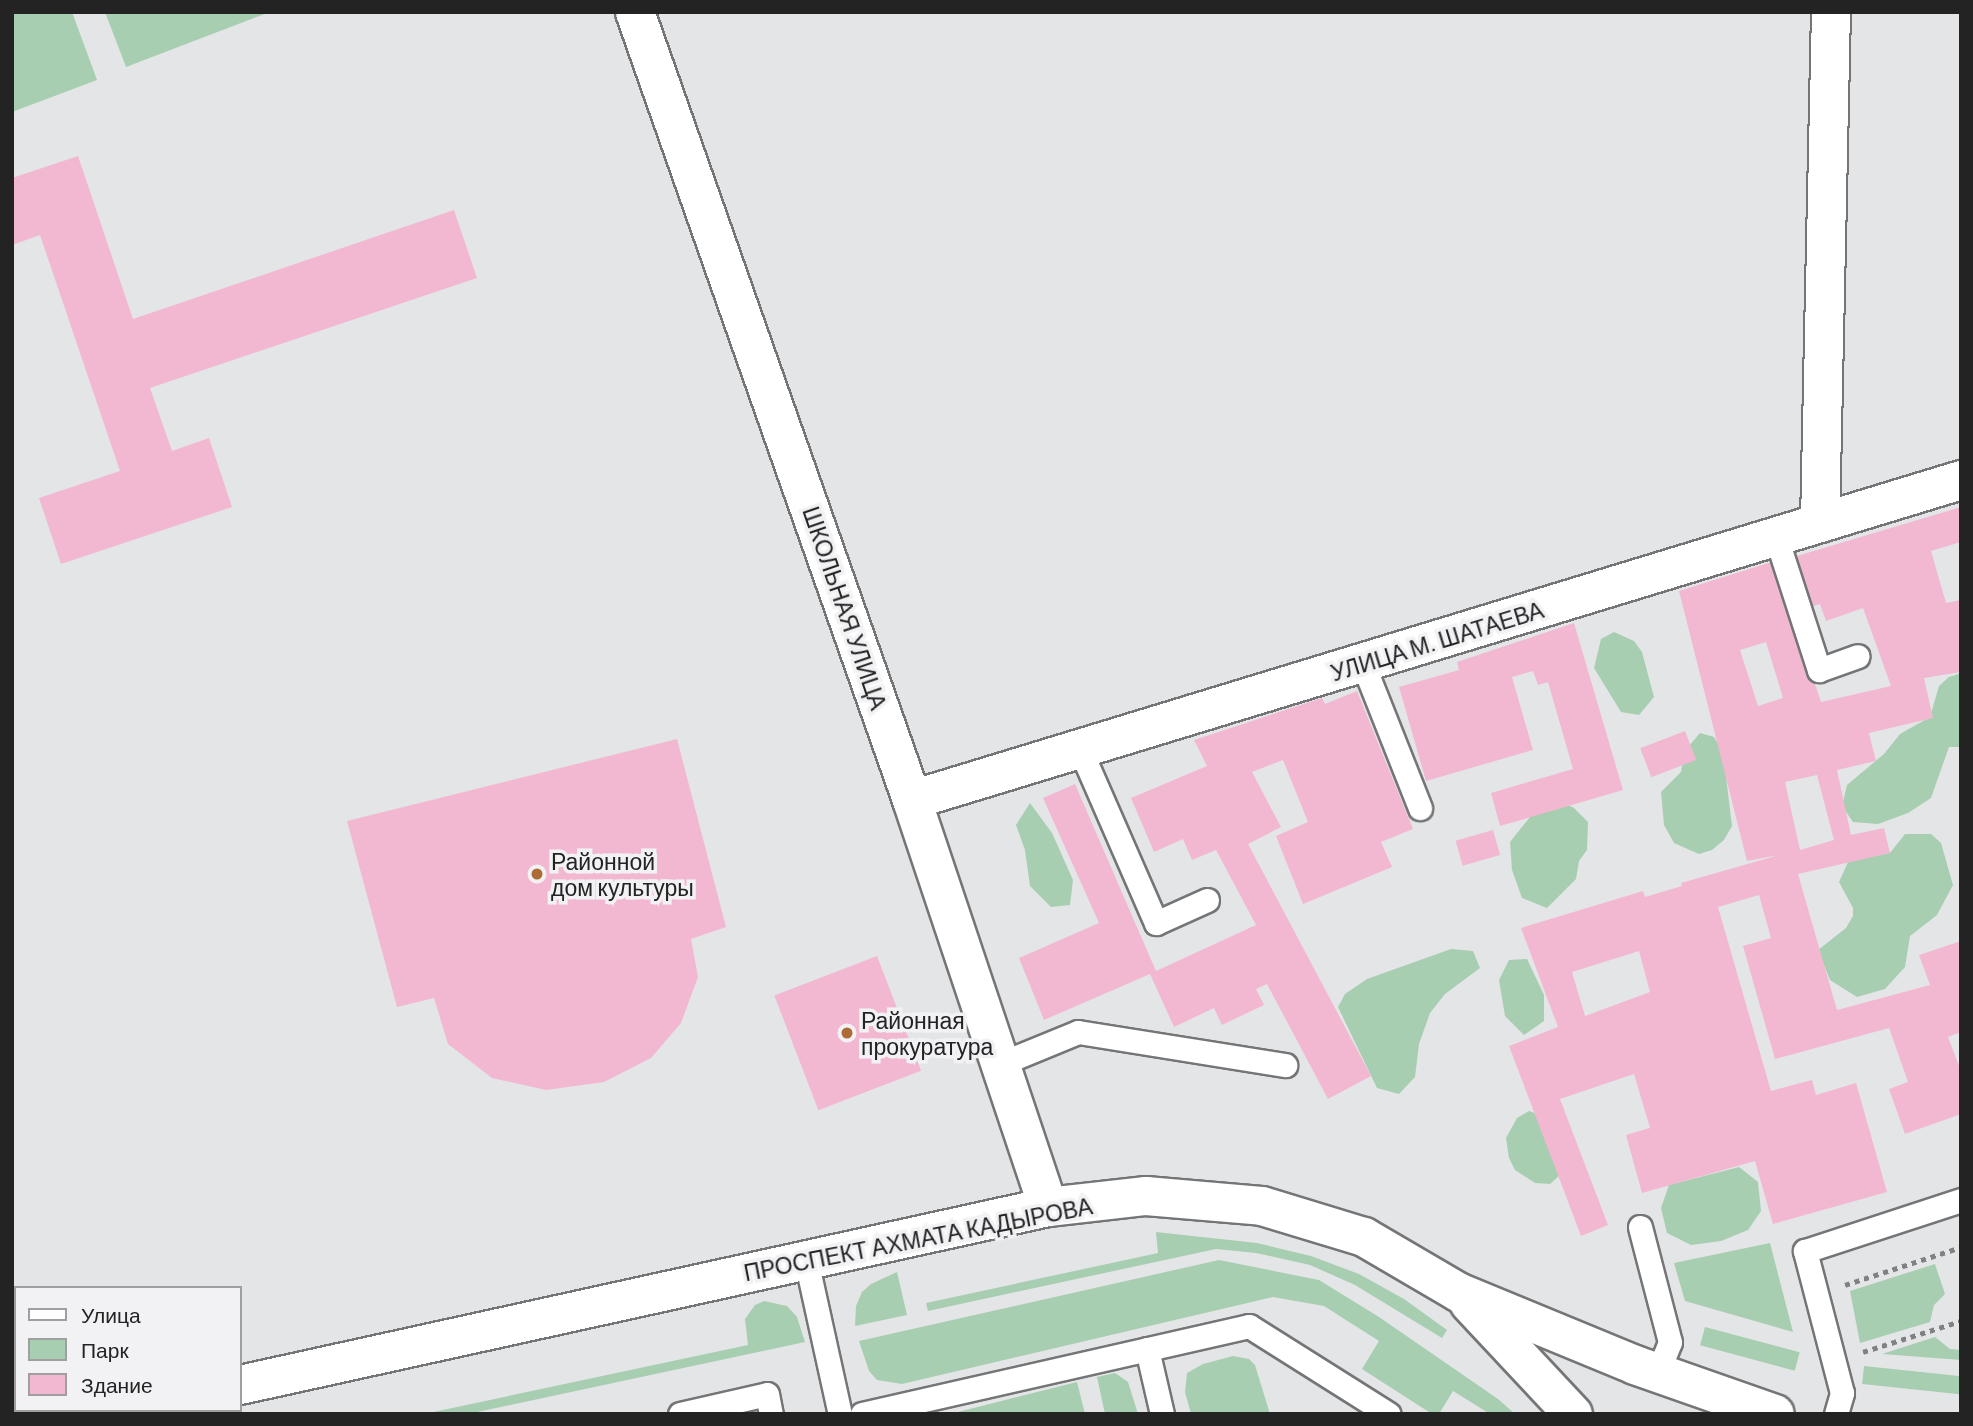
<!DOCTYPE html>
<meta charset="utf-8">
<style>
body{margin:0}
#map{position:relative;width:1973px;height:1426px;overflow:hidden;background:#e4e5e7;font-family:Barlow,sans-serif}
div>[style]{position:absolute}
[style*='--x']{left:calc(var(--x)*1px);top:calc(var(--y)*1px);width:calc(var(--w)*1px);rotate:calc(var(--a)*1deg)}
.green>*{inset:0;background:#a8ceb1;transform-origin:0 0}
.building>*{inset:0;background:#f3b8d1;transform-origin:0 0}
.path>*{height:4.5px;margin-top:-2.25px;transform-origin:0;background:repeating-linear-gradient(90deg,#818183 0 5px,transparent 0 10px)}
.roads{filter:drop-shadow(2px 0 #747577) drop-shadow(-2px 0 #747577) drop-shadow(0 2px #747577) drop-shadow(0 -2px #747577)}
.service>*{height:23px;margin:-11.5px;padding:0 11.5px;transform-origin:11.5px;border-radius:11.5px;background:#fff}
.minor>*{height:38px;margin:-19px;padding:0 19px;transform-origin:19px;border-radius:19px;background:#fff}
.secondary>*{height:38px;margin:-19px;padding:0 19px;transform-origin:19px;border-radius:19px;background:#fff}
.dots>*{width:19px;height:19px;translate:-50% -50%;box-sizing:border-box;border:4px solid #f2f2f4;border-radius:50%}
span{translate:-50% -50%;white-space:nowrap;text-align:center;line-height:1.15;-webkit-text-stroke:7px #f2f2f4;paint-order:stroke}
.street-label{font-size:23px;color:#232324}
.poi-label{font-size:23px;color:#232324}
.left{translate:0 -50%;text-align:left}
.frame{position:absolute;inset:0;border:14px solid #232324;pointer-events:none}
.legend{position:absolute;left:14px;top:1286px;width:228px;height:126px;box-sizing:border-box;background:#f2f2f4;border:2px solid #9f9fa1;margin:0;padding:9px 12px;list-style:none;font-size:21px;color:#232324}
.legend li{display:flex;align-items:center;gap:14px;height:35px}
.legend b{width:35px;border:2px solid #9f9fa1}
</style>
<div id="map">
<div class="green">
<div style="clip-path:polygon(12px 12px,72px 12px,97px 80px,12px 112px)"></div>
<div style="clip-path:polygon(105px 12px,270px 12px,126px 67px)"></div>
<div style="clip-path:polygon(1614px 632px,1634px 641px,1642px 652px,1654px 697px,1639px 715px,1621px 712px,1594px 668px,1601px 639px)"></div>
<div style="clip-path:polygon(1961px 673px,1961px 747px,1949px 747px,1931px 798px,1908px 813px,1878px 824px,1853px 822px,1842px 806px,1847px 785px,1884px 754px,1900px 734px,1930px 717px,1939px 686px,1949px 677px)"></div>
<div style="clip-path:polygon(1700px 733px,1714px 737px,1723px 752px,1732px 826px,1724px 840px,1712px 850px,1699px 854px,1674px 843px,1664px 825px,1661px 792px,1681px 772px,1684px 752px)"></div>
<div style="clip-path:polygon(1561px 802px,1574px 808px,1588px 822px,1587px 850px,1579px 861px,1576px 879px,1547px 908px,1522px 898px,1512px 870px,1510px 842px,1534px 812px)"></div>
<div style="clip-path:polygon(1030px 803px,1052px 833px,1073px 880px,1070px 905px,1051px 907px,1030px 886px,1025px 850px,1016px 825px)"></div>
<div style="clip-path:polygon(1905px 834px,1931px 834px,1941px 843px,1953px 885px,1937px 915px,1910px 936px,1905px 967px,1885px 989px,1857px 997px,1830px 980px,1818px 950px,1846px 928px,1853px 916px,1853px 908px,1839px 882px,1849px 860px,1890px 853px)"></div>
<div style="clip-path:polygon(1451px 949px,1473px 951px,1480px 968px,1445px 994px,1430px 1013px,1419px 1044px,1415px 1077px,1399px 1094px,1377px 1088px,1338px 1007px,1345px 994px,1367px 979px)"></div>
<div style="clip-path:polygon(1527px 959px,1544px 995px,1544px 1021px,1524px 1035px,1505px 1016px,1499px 980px,1509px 960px)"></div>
<div style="clip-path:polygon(1529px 1111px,1548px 1118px,1560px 1175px,1550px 1184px,1535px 1183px,1515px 1170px,1509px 1158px,1506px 1138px,1517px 1118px)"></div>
<div style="clip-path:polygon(1739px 1167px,1758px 1182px,1761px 1211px,1748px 1230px,1721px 1241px,1691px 1245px,1667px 1233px,1661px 1208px,1669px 1185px)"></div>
<div style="clip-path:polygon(1156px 1232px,1257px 1243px,1311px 1256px,1359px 1274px,1404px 1299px,1447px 1330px,1442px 1338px,1355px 1285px,1310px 1265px,1256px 1253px,1216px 1249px,928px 1311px,926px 1303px,1158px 1253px)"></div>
<div style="clip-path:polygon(1770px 1243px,1793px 1332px,1685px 1301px,1674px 1263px)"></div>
<div style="clip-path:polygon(1219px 1260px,1319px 1280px,1379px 1317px,1498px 1399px,1515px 1414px,1490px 1414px,1453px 1391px,1439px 1414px,1432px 1414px,1362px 1369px,1379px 1341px,1324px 1306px,1273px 1297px,902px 1384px,877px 1380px,869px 1371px,859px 1341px)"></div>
<div style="clip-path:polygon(1935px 1264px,1945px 1294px,1934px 1305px,1930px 1322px,1860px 1343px,1850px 1291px)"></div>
<div style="clip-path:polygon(897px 1272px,907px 1315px,855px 1326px,856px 1306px,862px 1292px,871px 1284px)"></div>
<div style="clip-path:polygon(764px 1301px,787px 1306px,797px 1317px,805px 1342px,468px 1414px,424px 1414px,748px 1345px,745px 1319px,755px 1305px)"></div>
<div style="left:1705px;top:1327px;width:98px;height:19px;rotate:15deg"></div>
<div style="clip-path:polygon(1935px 1337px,1950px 1349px,1961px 1350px,1961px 1360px,1882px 1354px)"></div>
<div style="clip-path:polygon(1233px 1356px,1249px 1359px,1255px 1365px,1270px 1414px,1191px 1414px,1185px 1392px,1187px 1373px,1203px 1364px)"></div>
<div style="left:1864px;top:1366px;width:98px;height:18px;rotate:6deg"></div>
<div style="clip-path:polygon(1115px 1373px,1128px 1382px,1138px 1414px,1105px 1414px,1097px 1377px)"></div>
<div style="clip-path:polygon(1077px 1382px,1085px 1414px,950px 1414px)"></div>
</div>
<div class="building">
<div style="clip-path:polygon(78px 156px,133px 319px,454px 210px,477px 278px,150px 388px,172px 451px,209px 438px,232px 507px,61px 564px,39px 498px,120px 471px,40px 235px,12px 245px,12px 178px)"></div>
<div style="clip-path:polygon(evenodd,1961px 507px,1961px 542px,1931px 551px,1946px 603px,1961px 600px,1961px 672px,1924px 678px,1933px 718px,1869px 733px,1876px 761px,1837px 770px,1851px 835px,1884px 828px,1890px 853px,1798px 874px,1837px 1010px,1930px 985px,1919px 955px,1961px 941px,1961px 1032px,1948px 1037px,1961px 1071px,1961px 1114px,1905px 1134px,1889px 1089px,1908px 1082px,1889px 1028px,1775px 1059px,1743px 946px,1771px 938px,1759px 895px,1718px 907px,1771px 1091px,1812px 1080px,1816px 1095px,1856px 1083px,1887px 1192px,1773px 1224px,1755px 1161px,1642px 1193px,1626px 1135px,1650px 1128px,1634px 1074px,1560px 1099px,1608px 1225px,1581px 1236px,1509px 1046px,1558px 1027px,1521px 928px,1643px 891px,1645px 897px,1682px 886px,1681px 883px,1779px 855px,1747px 861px,1679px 591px,1775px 561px,1821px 702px,1891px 686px,1863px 608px,1826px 621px,1820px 604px,1805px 609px,1787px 559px,1961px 507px,1766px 642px,1783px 698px,1758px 706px,1740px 650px,1766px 642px,1961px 507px,1817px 775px,1834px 840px,1800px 850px,1785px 782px,1817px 775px,1961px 507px,1639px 951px,1650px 992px,1585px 1016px,1572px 972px,1639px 951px)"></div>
<div style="clip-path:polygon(1574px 623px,1623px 790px,1500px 826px,1491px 793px,1573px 769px,1548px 682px,1538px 685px,1533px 671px,1512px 677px,1533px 750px,1426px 781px,1399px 687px,1459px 670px,1457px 662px)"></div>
<div style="clip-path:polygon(1357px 691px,1413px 829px,1381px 842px,1392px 867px,1303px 904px,1276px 836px,1308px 822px,1283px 760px,1252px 772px,1281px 827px,1248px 844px,1371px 1076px,1328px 1099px,1267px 984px,1256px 989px,1264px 1005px,1222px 1025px,1214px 1008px,1174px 1027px,1150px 974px,1044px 1020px,1019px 958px,1099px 923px,1043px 798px,1075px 784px,1156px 971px,1256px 925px,1216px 850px,1192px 860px,1183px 839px,1154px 852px,1131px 798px,1207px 766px,1194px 740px,1322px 698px,1325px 704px)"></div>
<div style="left:1685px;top:731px;width:31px;height:48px;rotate:69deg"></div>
<div style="clip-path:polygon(677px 739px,726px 927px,691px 939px,698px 977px,681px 1023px,651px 1058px,604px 1082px,546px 1090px,492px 1078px,448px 1044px,434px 998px,397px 1007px,347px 821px)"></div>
<div style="left:1493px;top:830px;width:26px;height:39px;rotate:74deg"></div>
<div style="left:877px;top:956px;width:123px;height:110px;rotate:69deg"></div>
</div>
<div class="path">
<div style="--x:1845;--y:1285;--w:122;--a:-18.1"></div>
<div style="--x:1863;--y:1352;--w:103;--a:-17.6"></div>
</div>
<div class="roads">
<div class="service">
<div style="--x:1776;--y:537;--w:140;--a:72.1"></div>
<div style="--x:1819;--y:670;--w:41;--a:-19.7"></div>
<div style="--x:1363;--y:664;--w:155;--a:68.4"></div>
<div style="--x:1080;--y:749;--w:190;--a:66.4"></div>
<div style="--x:1156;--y:923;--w:56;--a:-24.3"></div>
<div style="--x:1000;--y:1064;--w:84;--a:-22.3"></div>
<div style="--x:1078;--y:1032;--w:210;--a:9.1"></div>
<div style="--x:1640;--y:1227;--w:119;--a:75.4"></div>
<div style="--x:1670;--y:1342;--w:35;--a:112"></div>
<div style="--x:806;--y:1260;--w:158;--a:77.6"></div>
<div style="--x:1147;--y:1349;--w:67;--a:77"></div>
<div style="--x:680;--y:1414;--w:89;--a:-12.9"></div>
<div style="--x:767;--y:1394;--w:20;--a:79"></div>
<div style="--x:862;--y:1414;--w:397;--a:-12.8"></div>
<div style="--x:1249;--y:1326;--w:165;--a:32.2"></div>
<div style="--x:1836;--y:1414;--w:22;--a:-74"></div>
<div style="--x:1842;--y:1393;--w:147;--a:-104.6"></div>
<div style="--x:1805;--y:1251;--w:164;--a:-18.1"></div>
</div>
<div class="minor">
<div style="--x:1820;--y:523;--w:511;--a:-88.77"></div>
<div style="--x:912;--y:800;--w:1097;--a:-16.96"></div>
</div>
<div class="secondary">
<div style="--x:635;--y:12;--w:835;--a:70.63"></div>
<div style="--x:912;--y:800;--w:429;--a:71.5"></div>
<div style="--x:1469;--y:1303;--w:152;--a:46.9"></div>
<div style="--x:240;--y:1385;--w:827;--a:-12.42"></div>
<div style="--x:1048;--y:1207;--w:99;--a:-6.4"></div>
<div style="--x:1146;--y:1196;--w:116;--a:4.9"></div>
<div style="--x:1262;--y:1206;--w:107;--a:16.9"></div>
<div style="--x:1364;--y:1237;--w:109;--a:30.3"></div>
<div style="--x:1458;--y:1292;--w:191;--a:22.4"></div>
<div style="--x:1635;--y:1365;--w:148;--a:19.3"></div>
<div style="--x:107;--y:1414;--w:16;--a:-14"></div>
</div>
</div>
<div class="dots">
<div style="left:537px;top:874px;background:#ad6b36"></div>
<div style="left:847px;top:1033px;background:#ad6b36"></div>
</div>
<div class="street-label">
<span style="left:845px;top:608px;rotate:71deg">ШКОЛЬНАЯ УЛИЦА</span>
<span style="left:1437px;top:641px;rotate:-17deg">УЛИЦА М. ШАТАЕВА</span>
<span style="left:918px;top:1239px;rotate:-11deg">ПРОСПЕКТ АХМАТА КАДЫРОВА</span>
</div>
<div class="poi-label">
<span class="left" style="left:551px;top:874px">Районной<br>дом культуры</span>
<span class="left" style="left:861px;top:1033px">Районная<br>прокуратура</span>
</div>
<div class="frame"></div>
<ul class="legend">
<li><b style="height:9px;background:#fff"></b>Улица</li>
<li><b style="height:19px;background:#a8ceb1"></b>Парк</li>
<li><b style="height:19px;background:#f3b8d1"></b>Здание</li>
</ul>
</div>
